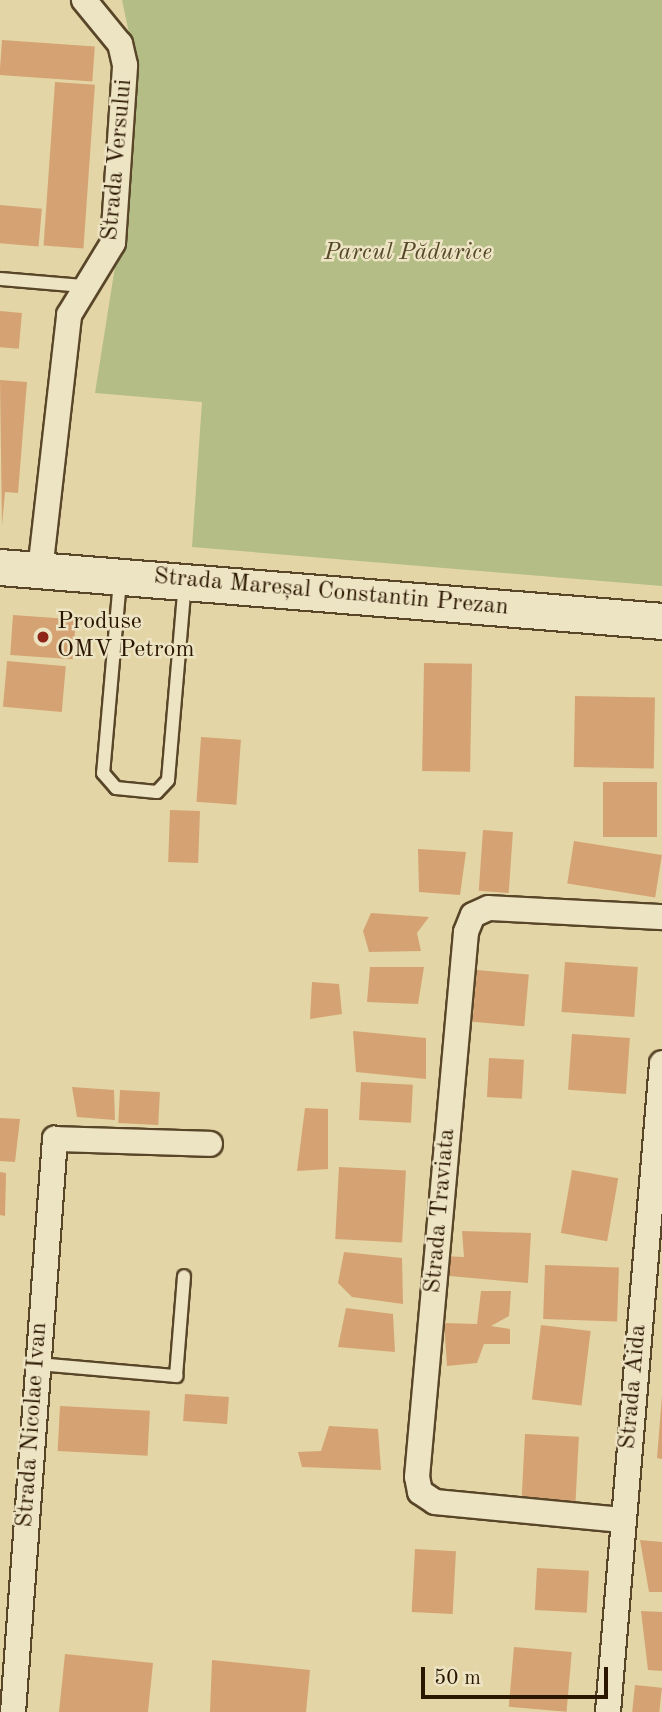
<!DOCTYPE html>
<meta charset="utf-8">
<style>
body{margin:0}
#map{position:relative;width:662px;height:1712px;overflow:hidden;background:#e3d5a5;font-family:"Old Standard TT",serif}
div>[style]{position:absolute}
[style*='--x']{left:calc(var(--x)*1px);top:calc(var(--y)*1px);width:calc(var(--w)*1px);rotate:calc(var(--a)*1deg)}
.green>*{inset:0;background:#b4bd86}
.building>*{inset:0;background:#d5a373;transform-origin:0 0}
.roads{filter:drop-shadow(2px 0 #594629) drop-shadow(-2px 0 #594629) drop-shadow(0 2px #594629) drop-shadow(0 -2px #594629)}
.service>*{height:12px;margin:-6px;padding:0 6px;transform-origin:6px;border-radius:6px;background:#ede4c4}
.minor>*{height:24px;margin:-12px;padding:0 12px;transform-origin:12px;border-radius:12px;background:#ede4c4}
.secondary>*{height:35px;margin:-17.5px;padding:0 17.5px;transform-origin:17.5px;border-radius:17.5px;background:#ede4c4}
.dots>*{width:19px;height:19px;translate:-50% -50%;box-sizing:border-box;border:4px solid #ede4c4;border-radius:50%}
span{translate:-50% -50%;white-space:nowrap;text-align:center;line-height:1.15;-webkit-text-stroke:5px #ede4c4;paint-order:stroke}
.street-label{font-size:24px;color:#2b1600}
.park-label{font-size:24px;color:#544828;font-style:italic}
.poi-label{font-size:24px;color:#2b1600}
.left{translate:0 -50%;text-align:left}
.scale{position:absolute;left:421px;top:1667px;width:187px;height:32px;box-sizing:border-box;border:4px solid #2b1600;border-top:0;padding-left:9px;font-size:21px;line-height:24px;white-space:nowrap;color:#2b1600;-webkit-text-stroke:5px #ede4c4;paint-order:stroke}
</style>
<div id="map">
<div class="green">
<div style="clip-path:polygon(122px 0,662px 0,662px 586px,192px 547px,202px 402px,95px 393px,117px 254px,133px 52px)"></div>
</div>
<div class="building">
<div style="left:2px;top:40px;width:93px;height:35px;rotate:4deg"></div>
<div style="left:55px;top:82px;width:40px;height:164px;rotate:4deg"></div>
<div style="left:0;top:205px;width:42px;height:38px;rotate:5deg"></div>
<div style="left:0;top:311px;width:22px;height:36px;rotate:5deg"></div>
<div style="clip-path:polygon(0 380px,27px 382px,18px 493px,5px 492px,2px 526px)"></div>
<div style="left:13px;top:615px;width:63px;height:40px;rotate:4deg"></div>
<div style="left:7px;top:661px;width:59px;height:46px;rotate:5deg"></div>
<div style="left:424px;top:663px;width:48px;height:108px;rotate:1deg"></div>
<div style="left:575px;top:696px;width:80px;height:71px;rotate:1deg"></div>
<div style="left:201px;top:737px;width:40px;height:65px;rotate:4deg"></div>
<div style="left:603px;top:782px;width:54px;height:55px"></div>
<div style="left:170px;top:810px;width:30px;height:52px;rotate:2deg"></div>
<div style="left:483px;top:830px;width:30px;height:61px;rotate:4deg"></div>
<div style="left:574px;top:841px;width:89px;height:43px;rotate:9deg"></div>
<div style="clip-path:polygon(418px 849px,466px 852px,460px 895px,419px 892px)"></div>
<div style="clip-path:polygon(371px 913px,429px 917px,417px 933px,421px 951px,369px 952px,363px 931px)"></div>
<div style="left:565px;top:962px;width:73px;height:50px;rotate:4deg"></div>
<div style="clip-path:polygon(370px 967px,424px 967px,418px 1004px,367px 1002px)"></div>
<div style="left:477px;top:970px;width:52px;height:52px;rotate:5deg"></div>
<div style="clip-path:polygon(312px 982px,339px 984px,342px 1014px,310px 1019px)"></div>
<div style="clip-path:polygon(353px 1031px,426px 1038px,426px 1079px,356px 1072px)"></div>
<div style="left:572px;top:1034px;width:58px;height:56px;rotate:4deg"></div>
<div style="left:489px;top:1058px;width:35px;height:39px;rotate:3deg"></div>
<div style="left:361px;top:1082px;width:52px;height:38px;rotate:3deg"></div>
<div style="clip-path:polygon(72px 1087px,114px 1090px,115px 1120px,77px 1117px)"></div>
<div style="left:120px;top:1090px;width:40px;height:33px;rotate:3deg"></div>
<div style="clip-path:polygon(305px 1108px,328px 1109px,328px 1169px,297px 1171px)"></div>
<div style="clip-path:polygon(0 1118px,20px 1119px,15px 1162px,0 1161px)"></div>
<div style="left:339px;top:1167px;width:67px;height:72px;rotate:3deg"></div>
<div style="left:572px;top:1170px;width:47px;height:64px;rotate:10deg"></div>
<div style="clip-path:polygon(0 1172px,6px 1173px,5px 1216px,0 1215px)"></div>
<div style="clip-path:polygon(462px 1231px,531px 1233px,528px 1283px,450px 1276px,443px 1256px,464px 1257px)"></div>
<div style="clip-path:polygon(344px 1252px,402px 1258px,403px 1304px,352px 1297px,338px 1283px)"></div>
<div style="left:545px;top:1265px;width:74px;height:54px;rotate:2deg"></div>
<div style="clip-path:polygon(481px 1291px,511px 1291px,509px 1316px,491px 1326px,510px 1329px,510px 1344px,484px 1344px,477px 1363px,447px 1366px,444px 1323px,477px 1324px)"></div>
<div style="clip-path:polygon(346px 1308px,393px 1314px,395px 1352px,338px 1347px)"></div>
<div style="left:541px;top:1325px;width:50px;height:75px;rotate:7deg"></div>
<div style="left:185px;top:1394px;width:44px;height:27px;rotate:4deg"></div>
<div style="clip-path:polygon(662px 1396px,662px 1459px,657px 1458px)"></div>
<div style="left:60px;top:1406px;width:90px;height:45px;rotate:3deg"></div>
<div style="clip-path:polygon(329px 1426px,378px 1429px,381px 1470px,302px 1467px,298px 1452px,321px 1451px)"></div>
<div style="left:525px;top:1434px;width:54px;height:67px;rotate:3deg"></div>
<div style="clip-path:polygon(640px 1540px,662px 1542px,662px 1592px,649px 1592px)"></div>
<div style="left:415px;top:1549px;width:41px;height:63px;rotate:3deg"></div>
<div style="left:537px;top:1568px;width:52px;height:42px;rotate:3deg"></div>
<div style="clip-path:polygon(641px 1611px,662px 1612px,662px 1671px,648px 1670px)"></div>
<div style="left:514px;top:1647px;width:58px;height:60px;rotate:5deg"></div>
<div style="clip-path:polygon(65px 1654px,153px 1663px,148px 1712px,59px 1712px)"></div>
<div style="clip-path:polygon(212px 1660px,310px 1670px,306px 1712px,210px 1712px)"></div>
<div style="left:635px;top:1685px;width:27px;height:27px;rotate:6deg"></div>
</div>
<div class="roads">
<div class="service">
<div style="--x:0;--y:279;--w:83;--a:4.8"></div>
<div style="--x:120;--y:580;--w:194;--a:95"></div>
<div style="--x:103;--y:773;--w:20;--a:49"></div>
<div style="--x:116;--y:788;--w:41;--a:5.6"></div>
<div style="--x:157;--y:792;--w:16;--a:-47"></div>
<div style="--x:168;--y:780;--w:198;--a:-85.1"></div>
<div style="--x:38;--y:1364;--w:139;--a:5"></div>
<div style="--x:176;--y:1376;--w:100;--a:-85.4"></div>
</div>
<div class="minor">
<div style="--x:40;--y:571;--w:258;--a:-83.5"></div>
<div style="--x:69;--y:315;--w:84;--a:-58.6"></div>
<div style="--x:113;--y:243;--w:178;--a:-86.1"></div>
<div style="--x:125;--y:65;--w:22;--a:-103"></div>
<div style="--x:120;--y:44;--w:57;--a:-129.3"></div>
<div style="--x:622;--y:1520;--w:188;--a:-174.5"></div>
<div style="--x:435;--y:1502;--w:18;--a:-146"></div>
<div style="--x:420;--y:1492;--w:15;--a:-101"></div>
<div style="--x:417;--y:1477;--w:547;--a:-84.86"></div>
<div style="--x:466;--y:932;--w:18;--a:-68"></div>
<div style="--x:473;--y:915;--w:17;--a:-24"></div>
<div style="--x:489;--y:908;--w:173;--a:3"></div>
<div style="--x:13;--y:1712;--w:575;--a:-85.81"></div>
<div style="--x:55;--y:1139;--w:155;--a:1.8"></div>
<div style="--x:608;--y:1712;--w:651;--a:-85.24"></div>
</div>
<div class="secondary">
<div style="--x:0;--y:567;--w:664;--a:4.66"></div>
</div>
</div>
<div class="dots">
<div style="left:43px;top:637px;background:#8f2418"></div>
</div>
<div class="street-label">
<span style="left:118px;top:160px;rotate:-85deg">Strada Versului</span>
<span style="left:331px;top:593px;rotate:5deg">Strada Mareșal Constantin Prezan</span>
<span style="left:441px;top:1211px;rotate:-85deg">Strada Traviata</span>
<span style="left:634px;top:1387px;rotate:-85deg">Strada Aida</span>
<span style="left:33px;top:1425px;rotate:-86deg">Strada Nicolae Ivan</span>
</div>
<div class="park-label">
<span style="left:408px;top:254px">Parcul Pădurice</span>
</div>
<div class="poi-label">
<span class="left" style="left:57px;top:637px">Produse<br>OMV Petrom</span>
</div>
<div class="scale">50 m</div>
</div>
